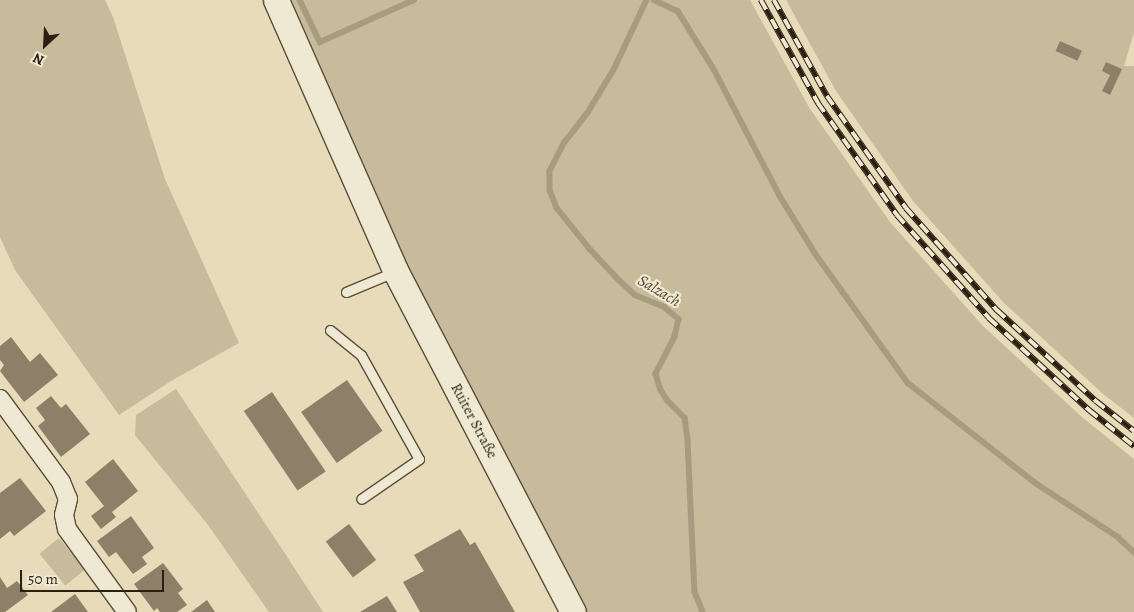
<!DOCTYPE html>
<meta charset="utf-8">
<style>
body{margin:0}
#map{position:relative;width:1134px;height:612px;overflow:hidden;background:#e7dbb9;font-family:Alegreya,serif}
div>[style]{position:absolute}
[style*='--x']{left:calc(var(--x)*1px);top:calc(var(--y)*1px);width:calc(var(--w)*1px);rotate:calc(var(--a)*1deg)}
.green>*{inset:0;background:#c7bb9c;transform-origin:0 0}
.stream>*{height:5.5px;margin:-2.75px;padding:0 2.75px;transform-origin:2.75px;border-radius:2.75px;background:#a79b80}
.building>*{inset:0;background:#8c8168;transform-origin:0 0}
.roads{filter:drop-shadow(1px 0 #594e3a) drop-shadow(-1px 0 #594e3a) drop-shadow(0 1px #594e3a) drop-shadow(0 -1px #594e3a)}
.lane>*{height:9px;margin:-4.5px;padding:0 4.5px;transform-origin:4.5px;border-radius:4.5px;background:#efe8d2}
.street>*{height:18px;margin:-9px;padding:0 9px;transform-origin:9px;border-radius:9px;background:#efe8d2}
.secondary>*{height:25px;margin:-12.5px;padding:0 12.5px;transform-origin:12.5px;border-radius:12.5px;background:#efe8d2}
.rail>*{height:5.5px;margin-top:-2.75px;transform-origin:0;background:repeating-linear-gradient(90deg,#efe8d2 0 11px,#2a1f10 0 22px);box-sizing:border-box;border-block:1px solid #2a1f10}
span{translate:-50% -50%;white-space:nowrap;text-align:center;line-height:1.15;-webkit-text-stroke:4.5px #efe8d2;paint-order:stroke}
.street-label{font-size:15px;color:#2a1f10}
.water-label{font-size:16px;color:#564a37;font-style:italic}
.north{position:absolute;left:20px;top:20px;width:50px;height:50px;-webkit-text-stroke:4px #efe8d2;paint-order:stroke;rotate:205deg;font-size:14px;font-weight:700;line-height:20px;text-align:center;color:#2a1f10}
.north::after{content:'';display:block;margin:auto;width:18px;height:22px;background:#2a1f10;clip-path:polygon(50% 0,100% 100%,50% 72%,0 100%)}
.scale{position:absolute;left:20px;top:570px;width:144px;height:22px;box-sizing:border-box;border:2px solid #2a1f10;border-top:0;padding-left:6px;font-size:15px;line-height:18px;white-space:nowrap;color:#2a1f10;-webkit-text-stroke:4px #efe8d2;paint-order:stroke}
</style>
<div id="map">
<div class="green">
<div style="clip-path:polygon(0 0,105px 0,113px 17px,165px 179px,239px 343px,171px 381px,119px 415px,15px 270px,0 237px)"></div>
<div style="clip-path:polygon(276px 0,750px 0,810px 109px,890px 222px,983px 326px,1083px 418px,1134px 459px,1134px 612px,583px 612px,396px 272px)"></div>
<div style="clip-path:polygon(786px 0,1134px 0,1134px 33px,1124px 66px,1134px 66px,1134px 418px,1102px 393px,1004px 303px,913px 201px,836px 91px)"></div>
<div style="clip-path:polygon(176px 389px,282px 549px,323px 612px,269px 612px,208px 525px,135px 435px,136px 415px)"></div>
<div style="left:59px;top:538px;width:41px;height:25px;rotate:51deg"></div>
</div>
<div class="stream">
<div style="--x:300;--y:0;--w:47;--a:64.5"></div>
<div style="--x:320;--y:42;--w:103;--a:-24.1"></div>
<div style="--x:647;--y:0;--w:77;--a:115.2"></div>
<div style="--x:614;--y:70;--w:50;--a:121.2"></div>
<div style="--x:588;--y:113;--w:37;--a:128"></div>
<div style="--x:565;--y:142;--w:33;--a:117"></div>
<div style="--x:550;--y:171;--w:19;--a:90"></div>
<div style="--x:550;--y:190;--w:19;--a:69"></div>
<div style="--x:557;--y:208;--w:53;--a:51.2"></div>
<div style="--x:590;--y:249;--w:41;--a:47"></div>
<div style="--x:618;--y:279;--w:23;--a:43"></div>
<div style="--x:635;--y:295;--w:31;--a:22"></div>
<div style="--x:664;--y:307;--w:19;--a:39"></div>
<div style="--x:679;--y:319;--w:18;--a:103"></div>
<div style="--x:675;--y:337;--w:42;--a:117.2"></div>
<div style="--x:656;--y:374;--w:17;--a:73"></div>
<div style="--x:661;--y:390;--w:13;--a:58"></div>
<div style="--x:668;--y:401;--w:24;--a:45"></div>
<div style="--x:685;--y:418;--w:22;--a:82"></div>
<div style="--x:688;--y:440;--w:152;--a:87.4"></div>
<div style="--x:695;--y:592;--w:22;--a:68"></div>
<div style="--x:654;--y:0;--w:26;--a:25"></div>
<div style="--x:678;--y:11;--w:70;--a:58.3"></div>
<div style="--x:715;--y:71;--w:141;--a:62.5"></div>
<div style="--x:780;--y:196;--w:67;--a:58.4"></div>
<div style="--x:815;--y:253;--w:160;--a:54.4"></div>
<div style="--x:908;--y:383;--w:164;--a:38.1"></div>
<div style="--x:1037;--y:484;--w:97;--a:33.2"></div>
<div style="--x:1118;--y:537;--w:22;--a:43"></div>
</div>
<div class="building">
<div style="left:1060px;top:41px;width:24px;height:11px;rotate:24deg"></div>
<div style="clip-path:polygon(1106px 62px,1122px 69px,1110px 95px,1102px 91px,1110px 75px,1102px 71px)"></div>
<div style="clip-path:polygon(11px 337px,30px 362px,40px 353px,58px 375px,24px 402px,0 371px,4px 365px,0 360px,0 346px)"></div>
<div style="left:347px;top:380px;width:62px;height:56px;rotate:55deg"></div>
<div style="left:272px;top:392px;width:96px;height:34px;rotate:56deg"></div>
<div style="clip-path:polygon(51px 396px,61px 408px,66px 404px,90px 434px,61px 457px,38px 426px,45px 420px,36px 408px)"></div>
<div style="clip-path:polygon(113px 459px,138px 491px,112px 512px,116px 517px,101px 529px,91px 516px,104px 506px,85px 482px)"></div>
<div style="clip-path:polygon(20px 478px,46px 511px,14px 536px,10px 531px,0 539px,0 493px)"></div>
<div style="clip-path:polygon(131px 516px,154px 548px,142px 557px,147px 564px,133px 574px,116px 552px,109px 557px,97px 541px)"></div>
<div style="left:349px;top:524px;width:45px;height:29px;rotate:53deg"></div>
<div style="clip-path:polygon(460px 529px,470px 545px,475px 542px,515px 612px,420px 612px,403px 582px,424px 571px,414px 555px)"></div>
<div style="clip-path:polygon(163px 563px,183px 589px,178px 593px,187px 605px,177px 612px,160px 612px,157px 608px,154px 611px,134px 584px)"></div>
<div style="clip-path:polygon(0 577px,7px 588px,17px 581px,28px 595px,5px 612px,0 612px)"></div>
<div style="clip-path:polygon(75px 594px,88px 612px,51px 612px)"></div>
<div style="clip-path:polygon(387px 596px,397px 612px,360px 612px)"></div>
<div style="clip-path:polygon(207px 600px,215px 612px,191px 612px)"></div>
</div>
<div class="roads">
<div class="lane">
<div style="--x:346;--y:292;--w:52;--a:-22.6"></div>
<div style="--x:330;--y:330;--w:40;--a:39"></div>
<div style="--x:361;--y:355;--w:119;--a:60.9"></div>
<div style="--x:419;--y:459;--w:70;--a:145.4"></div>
</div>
<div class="street">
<div style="--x:0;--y:399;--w:103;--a:53.7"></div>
<div style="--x:61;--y:482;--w:18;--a:68"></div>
<div style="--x:68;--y:499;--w:16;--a:104"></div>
<div style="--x:64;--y:515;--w:14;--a:78"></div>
<div style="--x:67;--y:529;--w:102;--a:54.1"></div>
</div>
<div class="secondary">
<div style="--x:276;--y:0;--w:297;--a:66.2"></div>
<div style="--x:396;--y:272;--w:383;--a:62.5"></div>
</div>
</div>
<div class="rail">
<div style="--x:761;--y:0;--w:118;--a:61"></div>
<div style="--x:818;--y:103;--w:137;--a:54.8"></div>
<div style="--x:897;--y:215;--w:138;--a:48.2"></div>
<div style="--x:989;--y:318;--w:136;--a:42.6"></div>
<div style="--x:1089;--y:410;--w:58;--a:38.7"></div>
<div style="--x:774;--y:0;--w:110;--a:61.1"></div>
<div style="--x:827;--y:96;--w:137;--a:54.8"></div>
<div style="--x:906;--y:208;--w:137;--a:48.3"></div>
<div style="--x:997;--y:310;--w:134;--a:42.6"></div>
<div style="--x:1096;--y:401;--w:48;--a:38.3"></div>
</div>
<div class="street-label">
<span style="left:474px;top:421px;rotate:62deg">Ruiter Straße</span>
</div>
<div class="water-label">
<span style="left:659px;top:291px;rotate:31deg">Salzach</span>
</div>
<div class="north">N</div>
<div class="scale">50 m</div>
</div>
